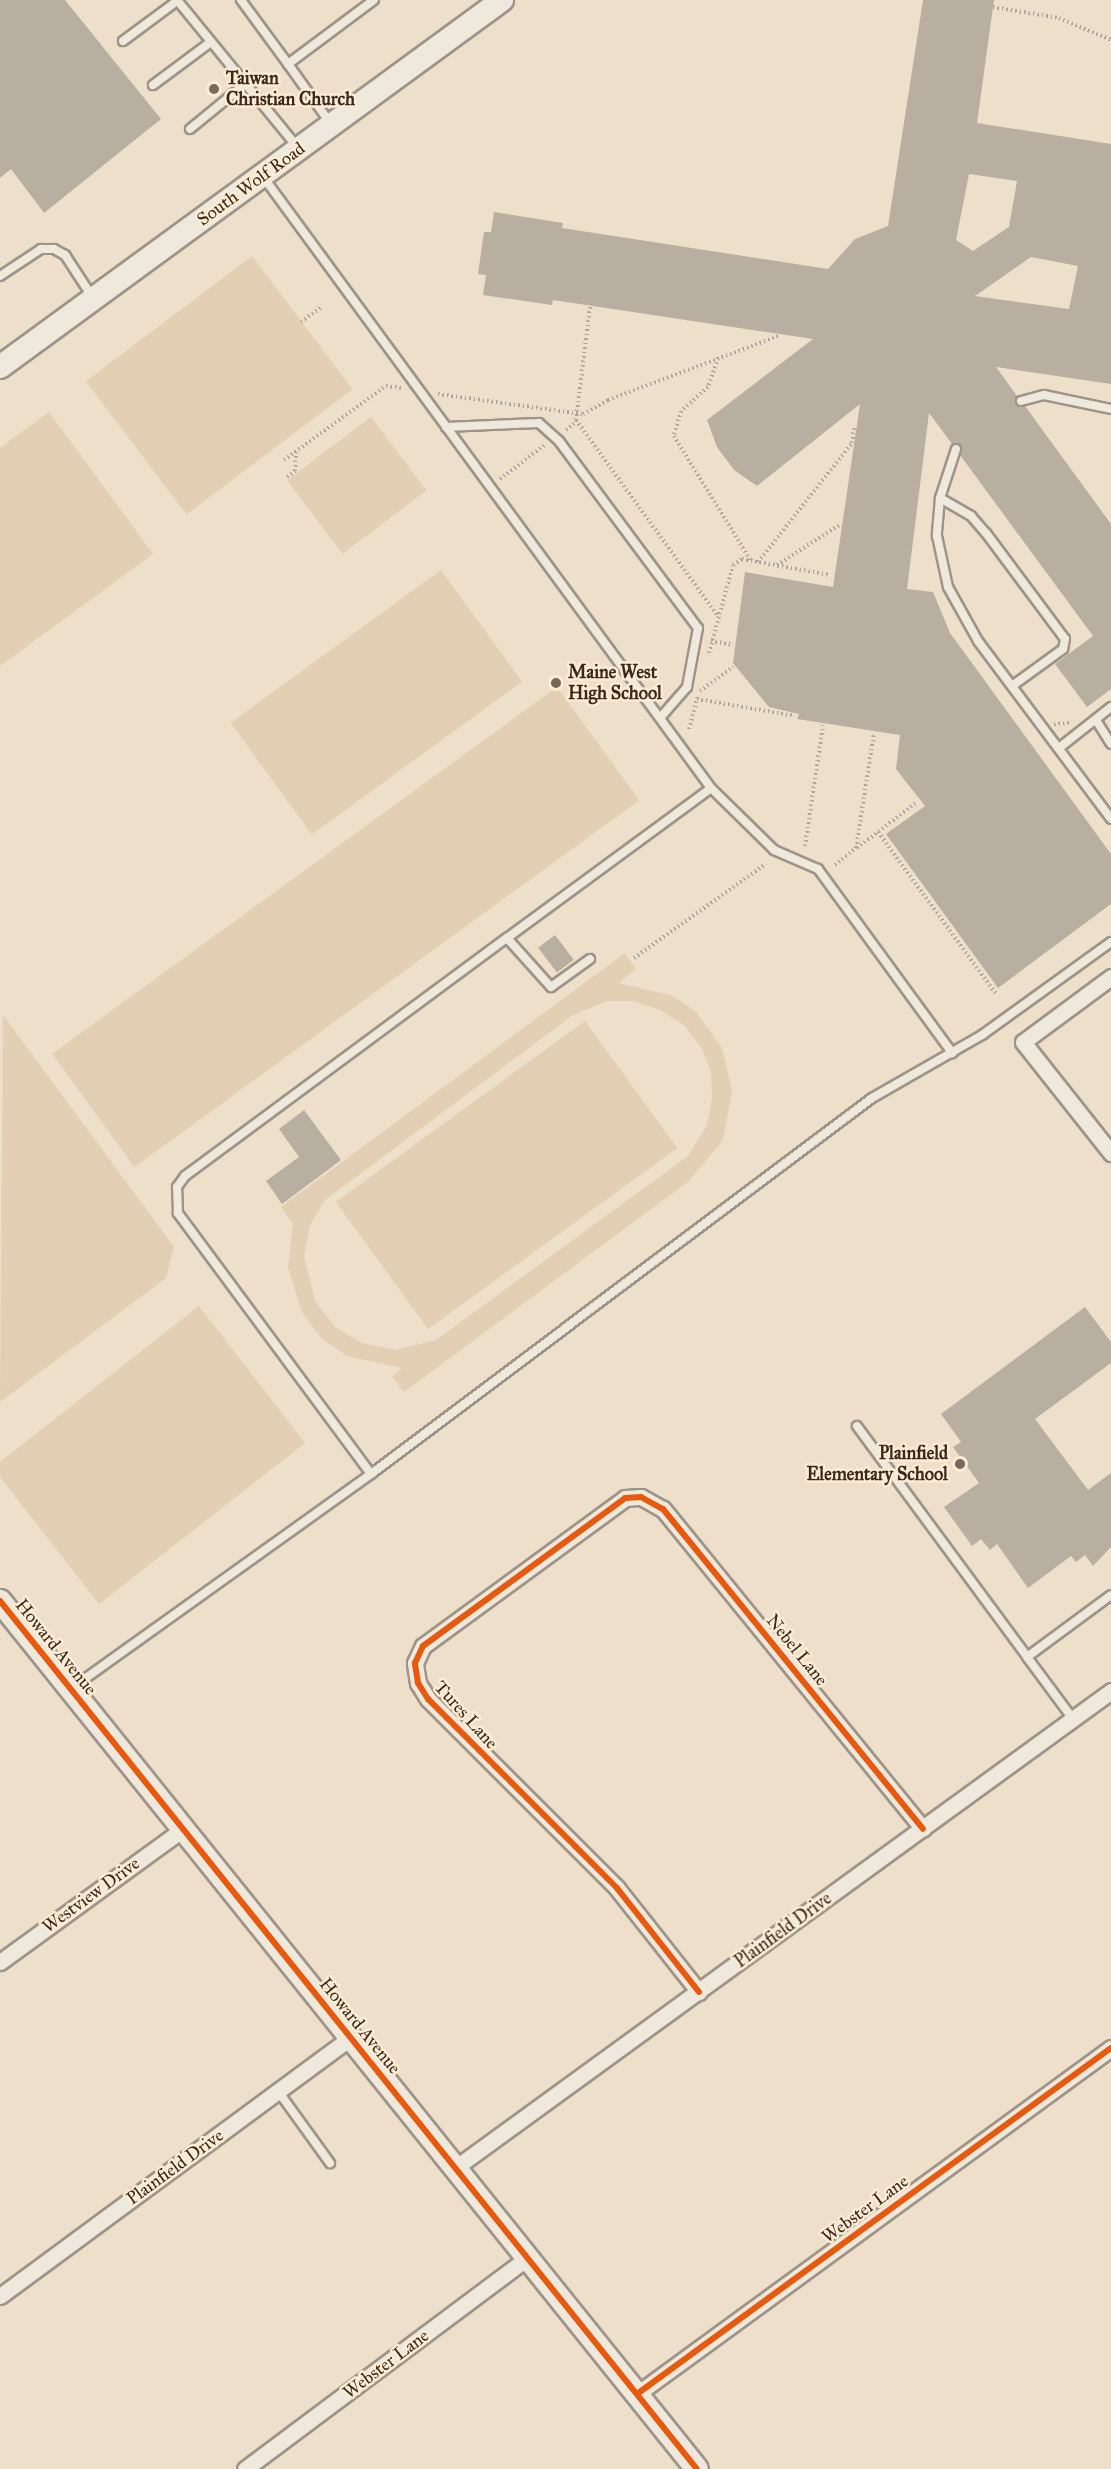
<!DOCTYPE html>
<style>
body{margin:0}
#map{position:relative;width:1111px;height:2469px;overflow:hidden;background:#eddfca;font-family:"IM FELL Great Primer",serif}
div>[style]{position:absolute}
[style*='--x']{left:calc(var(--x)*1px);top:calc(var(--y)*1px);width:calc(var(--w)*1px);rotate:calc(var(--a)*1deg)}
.green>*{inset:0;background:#e3cfb3;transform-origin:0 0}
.building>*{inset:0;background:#b9afa0;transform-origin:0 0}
.path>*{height:4px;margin-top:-2px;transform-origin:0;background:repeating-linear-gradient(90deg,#ada69d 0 1.5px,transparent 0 4.5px)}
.roads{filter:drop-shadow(2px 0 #9e9487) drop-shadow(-2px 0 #9e9487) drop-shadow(0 2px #9e9487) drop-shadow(0 -2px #9e9487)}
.lane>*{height:8px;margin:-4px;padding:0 4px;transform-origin:4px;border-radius:4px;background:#efe8dd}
.street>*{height:15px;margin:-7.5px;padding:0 7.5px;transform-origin:7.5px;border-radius:7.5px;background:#efe8dd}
.secondary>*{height:22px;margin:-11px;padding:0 11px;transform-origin:11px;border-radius:11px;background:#efe8dd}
.cycleway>*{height:6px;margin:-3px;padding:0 3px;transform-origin:3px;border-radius:3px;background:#e8590c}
.dots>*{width:16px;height:16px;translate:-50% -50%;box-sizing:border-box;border:3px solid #fcecd3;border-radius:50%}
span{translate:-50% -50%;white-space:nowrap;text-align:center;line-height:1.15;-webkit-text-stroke:5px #fcecd3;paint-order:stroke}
.poi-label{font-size:18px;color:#39281b;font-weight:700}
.left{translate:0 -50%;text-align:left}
.right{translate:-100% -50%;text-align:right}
.street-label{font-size:18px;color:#39281b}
</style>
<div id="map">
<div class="green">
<div style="left:252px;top:256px;width:167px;height:208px;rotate:53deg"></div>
<div style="clip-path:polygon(49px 412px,153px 554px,0 666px,0 448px)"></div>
<div style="left:371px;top:417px;width:92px;height:105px;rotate:53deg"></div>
<div style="left:441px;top:570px;width:138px;height:260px;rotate:54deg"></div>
<div style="left:557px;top:687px;width:140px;height:624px;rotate:54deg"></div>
<div style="clip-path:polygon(evenodd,625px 953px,636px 969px,619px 983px,673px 996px,696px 1012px,722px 1048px,732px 1091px,723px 1140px,689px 1181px,404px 1392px,392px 1377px,402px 1368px,347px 1356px,322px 1339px,302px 1312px,288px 1268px,293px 1224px,281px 1207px,625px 953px,608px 1001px,633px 1001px,660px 1010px,684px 1025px,702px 1049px,711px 1072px,712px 1099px,707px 1125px,688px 1156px,436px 1340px,395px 1350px,362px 1343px,335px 1327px,315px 1301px,304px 1256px,310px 1225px,325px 1200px,573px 1015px,608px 1001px)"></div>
<div style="clip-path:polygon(3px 1015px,174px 1247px,166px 1278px,0 1402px)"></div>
<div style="left:585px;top:1021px;width:157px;height:308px;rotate:54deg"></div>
<div style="clip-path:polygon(199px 1306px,305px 1443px,99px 1604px,0 1477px,0 1462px)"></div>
</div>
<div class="building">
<div style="clip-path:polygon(0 0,65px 0,161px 119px,44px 213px,11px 169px,0 178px)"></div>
<div style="clip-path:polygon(evenodd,923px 0,994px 0,977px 123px,1111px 144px,1111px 384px,996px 367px,1017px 396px,1016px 405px,1025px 406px,1111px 524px,1111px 689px,1087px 707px,1055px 664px,1093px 636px,960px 455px,961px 445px,952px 444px,929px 413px,907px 589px,933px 592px,950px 633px,1111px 854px,1111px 904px,998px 988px,886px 834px,925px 806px,896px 769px,900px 735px,797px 719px,799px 714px,769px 707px,733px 663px,745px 572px,833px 587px,860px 404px,757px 486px,734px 470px,717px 447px,707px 420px,813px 339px,553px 300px,552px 305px,483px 295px,486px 275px,478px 274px,484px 232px,491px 232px,494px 212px,563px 223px,562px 228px,828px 269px,855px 239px,888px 226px,923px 0,969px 174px,1017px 181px,1009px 227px,973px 251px,956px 240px,969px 174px,923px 0,1031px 257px,1078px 266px,1069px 309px,975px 296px,1031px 257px)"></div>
<div style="left:555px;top:935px;width:31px;height:21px;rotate:53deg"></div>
<div style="clip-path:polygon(304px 1110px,341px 1160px,282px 1204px,266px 1181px,299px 1157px,279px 1129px)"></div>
<div style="clip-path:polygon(1085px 1307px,1111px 1342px,1111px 1363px,1035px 1419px,1088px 1490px,1111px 1473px,1111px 1547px,1093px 1566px,1085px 1555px,1076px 1562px,1071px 1556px,1028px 1588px,997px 1544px,990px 1550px,981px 1539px,972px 1546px,944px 1507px,979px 1483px,953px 1447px,961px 1442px,941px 1414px)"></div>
</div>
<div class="path">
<div style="--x:993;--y:7;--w:67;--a:9.5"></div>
<div style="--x:1059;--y:18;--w:56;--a:22.9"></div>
<div style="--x:590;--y:307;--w:114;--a:97.1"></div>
<div style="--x:576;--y:420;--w:242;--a:54.1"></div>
<div style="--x:301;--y:322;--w:24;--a:-36"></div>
<div style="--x:718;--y:358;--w:31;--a:109"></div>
<div style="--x:708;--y:387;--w:36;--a:138"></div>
<div style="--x:681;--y:411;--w:26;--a:106"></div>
<div style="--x:674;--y:436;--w:147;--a:58.4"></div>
<div style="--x:438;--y:394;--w:146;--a:7.9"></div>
<div style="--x:583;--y:414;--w:29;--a:-29"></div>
<div style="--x:608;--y:400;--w:182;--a:-20.6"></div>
<div style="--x:566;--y:430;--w:14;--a:-39"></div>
<div style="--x:284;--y:460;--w:126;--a:-36"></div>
<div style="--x:386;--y:386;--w:16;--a:7"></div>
<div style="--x:287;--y:477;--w:10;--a:-37"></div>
<div style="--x:295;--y:471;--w:20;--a:-87"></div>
<div style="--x:500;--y:479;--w:58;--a:-37.3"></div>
<div style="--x:758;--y:562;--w:152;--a:-51.7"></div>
<div style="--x:852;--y:443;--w:15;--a:-82"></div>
<div style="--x:777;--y:565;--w:74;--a:-32.8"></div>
<div style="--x:711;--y:641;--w:22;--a:10"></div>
<div style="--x:709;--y:653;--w:91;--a:-74.7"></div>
<div style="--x:733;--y:565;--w:11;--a:-34"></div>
<div style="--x:742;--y:559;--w:89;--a:10.3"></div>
<div style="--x:700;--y:691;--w:41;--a:-36"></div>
<div style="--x:697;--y:699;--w:99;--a:9.8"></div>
<div style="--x:1054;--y:724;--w:15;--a:-4"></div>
<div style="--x:689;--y:729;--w:35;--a:-75"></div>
<div style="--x:878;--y:832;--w:202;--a:53.9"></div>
<div style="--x:805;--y:846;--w:122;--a:-81.5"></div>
<div style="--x:857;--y:848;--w:76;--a:-37.5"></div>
<div style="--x:835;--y:865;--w:27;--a:-39"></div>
<div style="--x:856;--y:848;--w:116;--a:-81.1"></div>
<div style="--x:634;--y:958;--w:162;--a:-35.5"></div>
</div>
<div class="roads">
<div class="lane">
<div style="--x:177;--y:0;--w:191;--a:50.7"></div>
<div style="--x:241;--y:0;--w:79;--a:53.7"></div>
<div style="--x:123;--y:41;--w:67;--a:-36.5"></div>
<div style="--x:153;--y:85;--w:72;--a:-36.6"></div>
<div style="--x:331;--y:124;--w:74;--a:-125.6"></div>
<div style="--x:288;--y:64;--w:107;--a:-36.7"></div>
<div style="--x:190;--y:129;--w:71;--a:-39.3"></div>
<div style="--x:264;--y:178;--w:756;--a:53.77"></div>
<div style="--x:711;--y:788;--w:88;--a:44.5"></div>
<div style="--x:774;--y:850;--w:48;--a:23.4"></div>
<div style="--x:818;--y:869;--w:228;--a:53.9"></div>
<div style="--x:0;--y:276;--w:49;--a:-33.4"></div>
<div style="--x:41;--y:249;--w:13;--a:0"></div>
<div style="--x:54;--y:249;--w:13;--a:29"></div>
<div style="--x:65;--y:255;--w:51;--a:56.9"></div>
<div style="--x:1021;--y:401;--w:24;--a:-15"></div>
<div style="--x:1044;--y:395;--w:68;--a:11.8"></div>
<div style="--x:446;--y:427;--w:93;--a:-2.5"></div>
<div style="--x:539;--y:423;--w:27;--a:42"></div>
<div style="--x:559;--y:441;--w:233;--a:53.4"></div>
<div style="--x:698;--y:628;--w:60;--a:100.6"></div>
<div style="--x:687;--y:687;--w:40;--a:131"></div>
<div style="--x:956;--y:449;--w:52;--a:108.1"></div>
<div style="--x:940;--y:498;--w:38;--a:95"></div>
<div style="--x:937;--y:536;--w:52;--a:77.8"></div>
<div style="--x:948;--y:587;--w:62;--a:60.9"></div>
<div style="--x:978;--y:641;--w:222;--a:53.2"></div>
<div style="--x:940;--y:498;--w:36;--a:30"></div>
<div style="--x:971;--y:516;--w:23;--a:49"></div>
<div style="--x:986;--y:533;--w:132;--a:53.3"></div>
<div style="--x:1065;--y:639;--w:10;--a:101"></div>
<div style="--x:1063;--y:649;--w:63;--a:144"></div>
<div style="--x:1096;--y:720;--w:28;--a:58"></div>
<div style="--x:1059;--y:748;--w:66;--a:-38.3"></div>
<div style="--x:507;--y:938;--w:253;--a:-36.3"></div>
<div style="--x:857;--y:1426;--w:287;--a:53.6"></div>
<div style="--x:371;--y:1474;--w:325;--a:-126.5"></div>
<div style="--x:178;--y:1213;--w:26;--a:-92"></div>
<div style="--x:177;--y:1187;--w:14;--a:-54"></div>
<div style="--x:185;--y:1176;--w:400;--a:-36.5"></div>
<div style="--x:507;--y:938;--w:66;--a:48.1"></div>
<div style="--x:551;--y:987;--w:48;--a:-35.7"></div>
<div style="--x:72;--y:1688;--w:368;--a:-35.6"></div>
<div style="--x:371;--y:1474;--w:626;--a:-36.89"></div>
<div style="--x:872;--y:1098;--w:127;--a:-29.8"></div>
<div style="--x:982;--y:1035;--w:159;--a:-35.8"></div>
<div style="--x:1073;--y:1719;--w:77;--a:-126.6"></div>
<div style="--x:1027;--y:1657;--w:104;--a:-36.4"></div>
<div style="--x:278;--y:2091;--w:89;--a:54.2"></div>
</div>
<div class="street">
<div style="--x:1111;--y:977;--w:109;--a:143.5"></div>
<div style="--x:1023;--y:1042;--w:142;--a:51.6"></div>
<div style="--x:0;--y:1962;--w:226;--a:-36"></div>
<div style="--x:699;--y:1992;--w:132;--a:-128.3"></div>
<div style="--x:617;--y:1888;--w:267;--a:-135"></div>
<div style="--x:428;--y:1699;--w:19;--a:-122"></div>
<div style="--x:418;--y:1683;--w:20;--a:-99"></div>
<div style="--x:415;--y:1663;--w:19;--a:-65"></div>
<div style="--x:423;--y:1646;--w:250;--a:-36.2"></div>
<div style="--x:625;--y:1498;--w:16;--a:-4"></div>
<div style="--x:641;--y:1497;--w:25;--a:29"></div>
<div style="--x:663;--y:1509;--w:412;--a:50.9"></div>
<div style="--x:455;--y:2168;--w:811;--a:-36.02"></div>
<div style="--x:0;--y:2296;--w:435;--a:-36.4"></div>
<div style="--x:637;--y:2394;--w:587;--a:-36.13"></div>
<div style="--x:245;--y:2469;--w:352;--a:-36.8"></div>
</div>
<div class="secondary">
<div style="--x:0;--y:367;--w:622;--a:-36.17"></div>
<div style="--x:0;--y:1601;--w:1113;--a:51.24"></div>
</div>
</div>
<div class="cycleway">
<div style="--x:0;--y:1601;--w:1113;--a:51.24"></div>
<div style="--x:699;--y:1992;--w:132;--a:-128.3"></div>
<div style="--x:617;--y:1888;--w:267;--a:-135"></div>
<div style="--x:428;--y:1699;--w:19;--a:-122"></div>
<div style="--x:418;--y:1683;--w:20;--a:-99"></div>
<div style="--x:415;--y:1663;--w:19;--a:-65"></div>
<div style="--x:423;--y:1646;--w:250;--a:-36.2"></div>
<div style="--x:625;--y:1498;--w:16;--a:-4"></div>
<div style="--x:641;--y:1497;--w:25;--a:29"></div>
<div style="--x:663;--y:1509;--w:412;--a:50.9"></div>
<div style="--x:637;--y:2394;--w:587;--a:-36.13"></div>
</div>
<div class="dots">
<div style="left:214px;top:89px;background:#786858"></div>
<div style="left:556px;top:683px;background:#786858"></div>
<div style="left:960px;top:1464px;background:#786858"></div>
</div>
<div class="poi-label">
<span class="left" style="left:226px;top:89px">Taiwan<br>Christian Church</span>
<span class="left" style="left:568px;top:683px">Maine West<br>High School</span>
<span class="right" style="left:948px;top:1464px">Plainfield<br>Elementary School</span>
</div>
<div class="street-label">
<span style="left:251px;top:184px;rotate:-36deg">South Wolf Road</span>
<span style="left:56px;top:1647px;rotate:51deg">Howard Avenue</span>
<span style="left:797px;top:1650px;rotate:51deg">Nebel Lane</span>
<span style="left:466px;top:1715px;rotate:48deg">Tures Lane</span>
<span style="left:91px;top:1895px;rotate:-36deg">Westview Drive</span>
<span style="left:783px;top:1930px;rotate:-36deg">Plainfield Drive</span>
<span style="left:360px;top:2026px;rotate:51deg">Howard Avenue</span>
<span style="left:175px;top:2167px;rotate:-36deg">Plainfield Drive</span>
<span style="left:865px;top:2209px;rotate:-36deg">Webster Lane</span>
<span style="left:386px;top:2364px;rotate:-37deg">Webster Lane</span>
</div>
</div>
